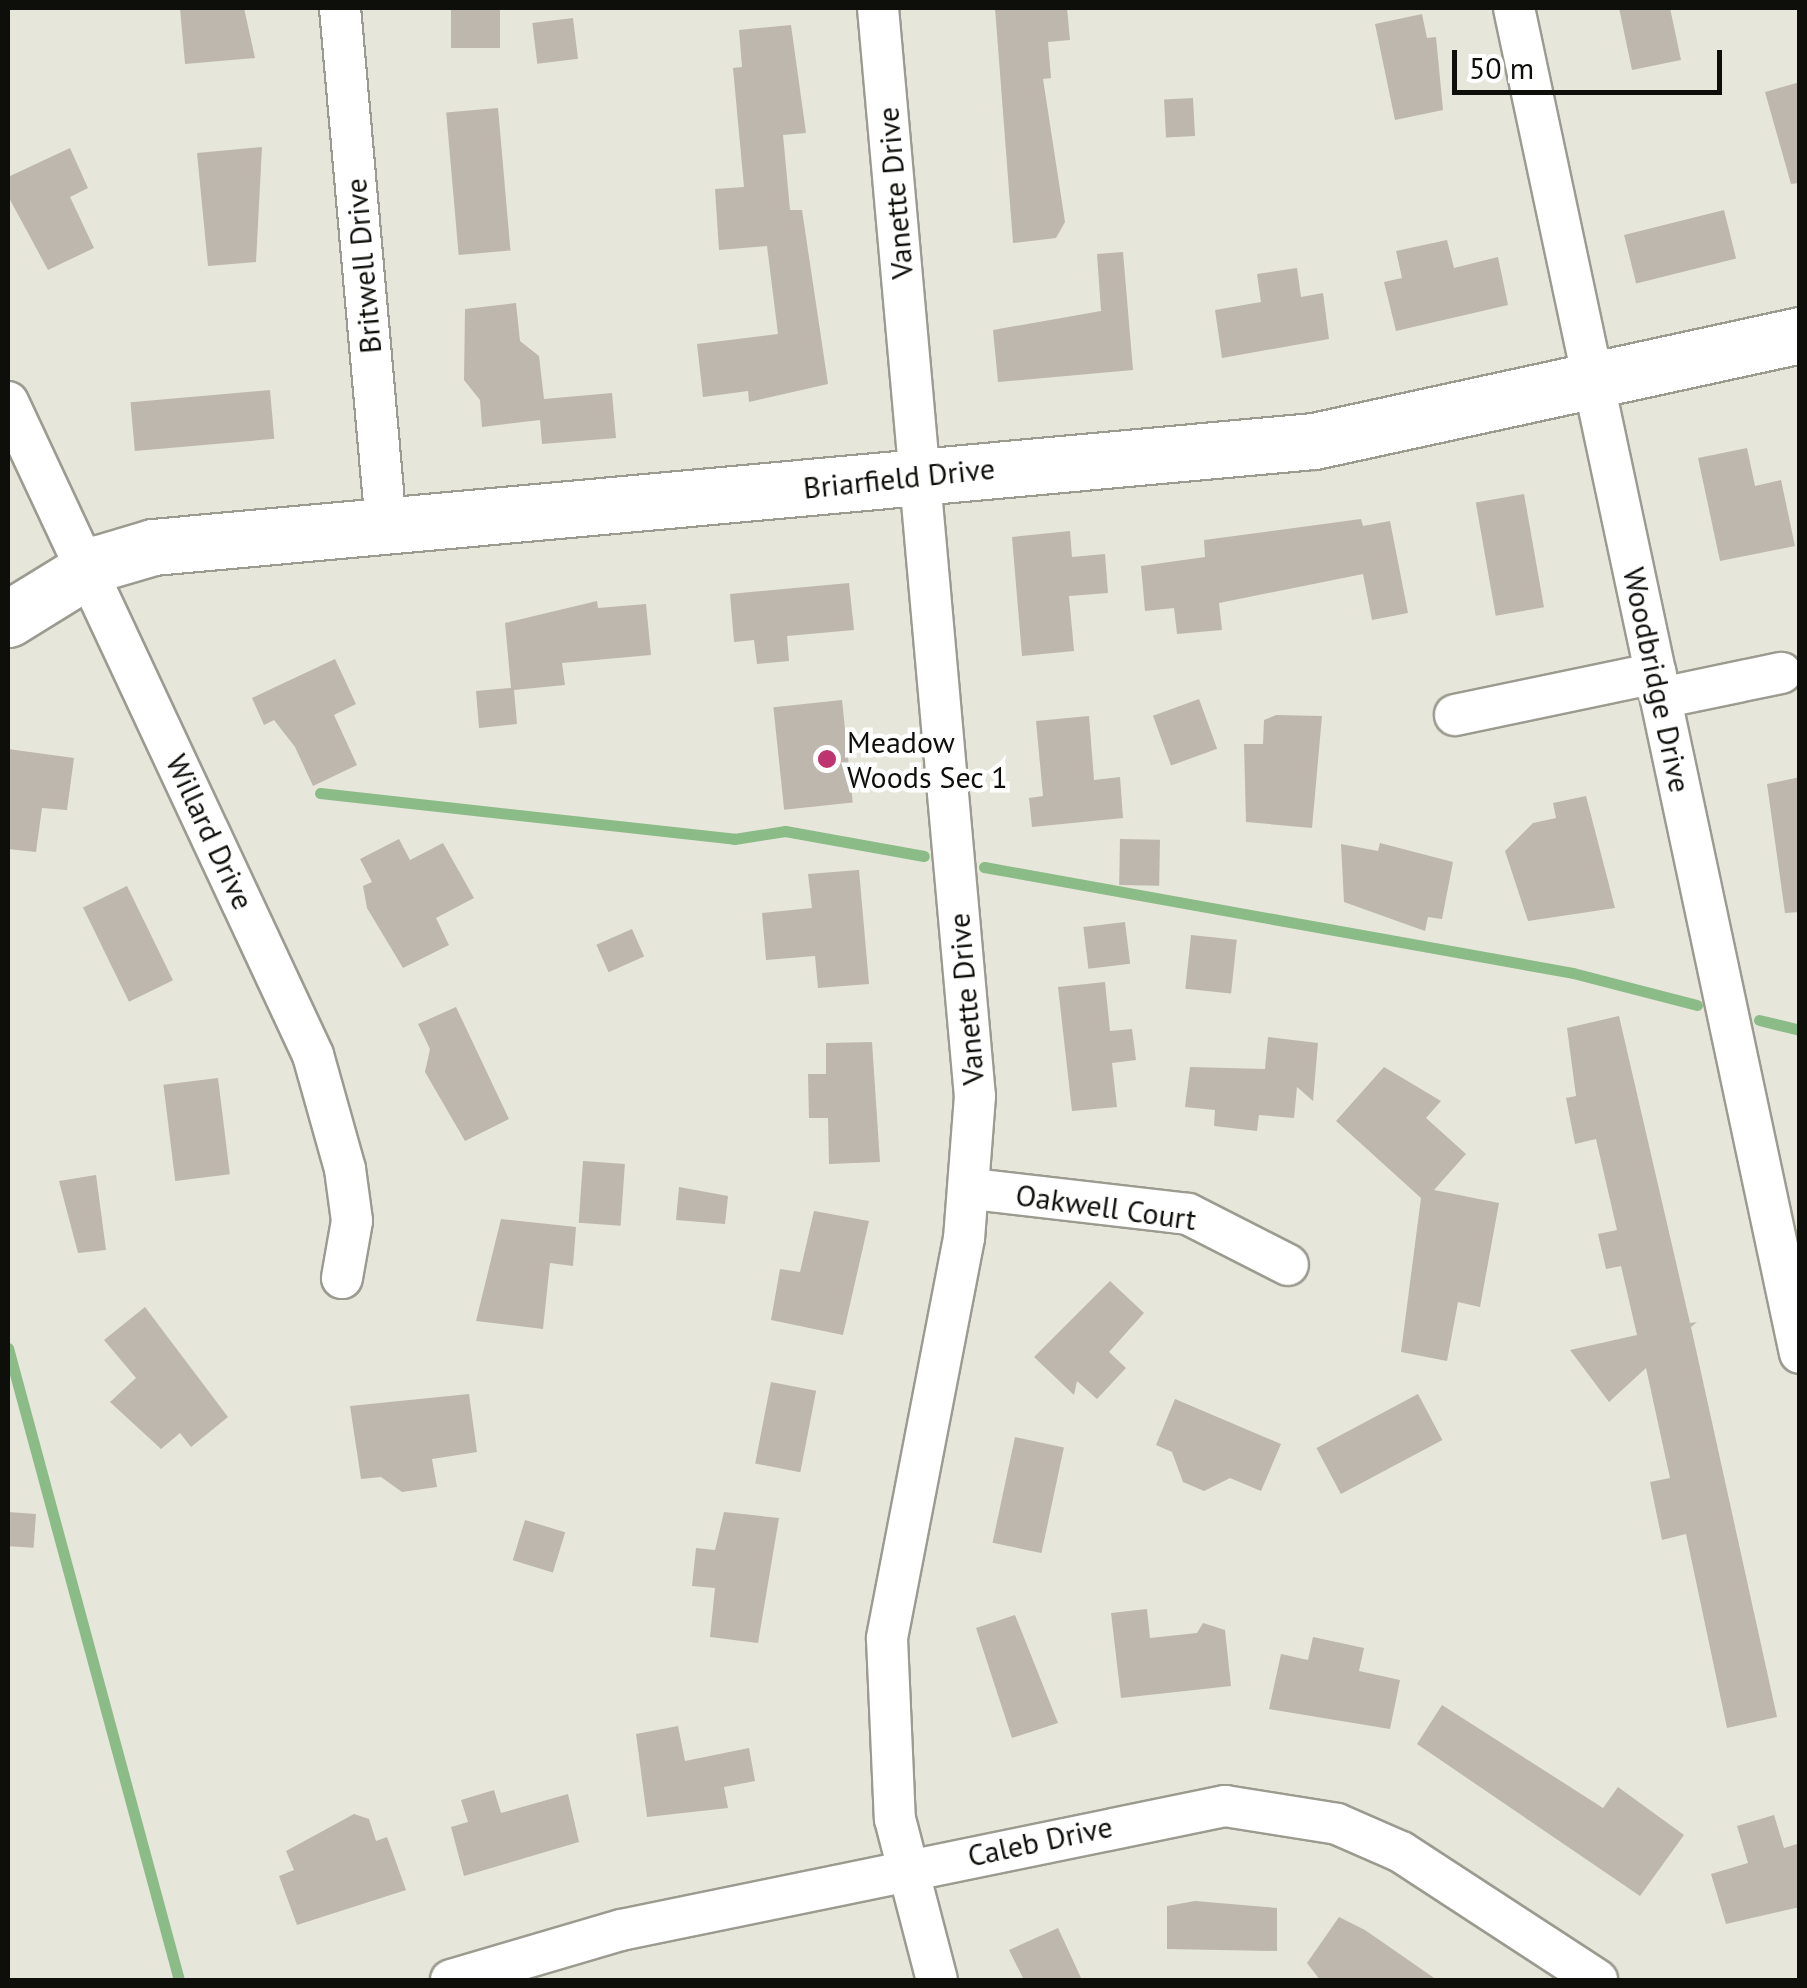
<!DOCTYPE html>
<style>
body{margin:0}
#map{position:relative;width:1807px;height:1988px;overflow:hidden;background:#e7e6da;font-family:"PT Sans",sans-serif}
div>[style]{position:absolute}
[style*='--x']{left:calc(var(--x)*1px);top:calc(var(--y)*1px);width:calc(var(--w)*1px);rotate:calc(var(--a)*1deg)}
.stream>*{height:11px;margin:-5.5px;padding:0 5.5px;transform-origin:5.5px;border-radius:5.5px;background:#8bbb86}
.building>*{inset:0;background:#bdb7ad;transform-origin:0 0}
.roads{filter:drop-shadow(2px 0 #9c9b90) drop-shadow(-2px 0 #9c9b90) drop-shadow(0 2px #9c9b90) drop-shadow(0 -2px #9c9b90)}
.street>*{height:40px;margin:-20px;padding:0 20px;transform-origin:20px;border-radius:20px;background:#fff}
.secondary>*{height:55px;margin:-27.5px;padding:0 27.5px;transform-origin:27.5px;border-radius:27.5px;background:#fff}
.dots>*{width:28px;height:28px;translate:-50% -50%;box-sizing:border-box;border:5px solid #fff;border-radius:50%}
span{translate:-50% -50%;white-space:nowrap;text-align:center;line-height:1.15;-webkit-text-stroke:9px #fff;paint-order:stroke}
.street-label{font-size:30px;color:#0e0e0a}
.poi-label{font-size:30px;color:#0e0e0a}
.left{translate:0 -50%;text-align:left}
.frame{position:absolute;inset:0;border:10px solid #0e0e0a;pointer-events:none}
.scale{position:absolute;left:1452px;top:50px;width:270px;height:45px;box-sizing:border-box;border:5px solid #0e0e0a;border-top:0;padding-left:12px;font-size:30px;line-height:35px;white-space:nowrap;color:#0e0e0a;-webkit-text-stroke:8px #fff;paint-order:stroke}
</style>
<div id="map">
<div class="stream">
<div style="--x:320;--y:793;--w:417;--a:6.3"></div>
<div style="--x:734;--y:839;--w:52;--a:-8.9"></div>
<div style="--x:785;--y:831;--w:141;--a:10.2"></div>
<div style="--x:984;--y:867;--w:598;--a:10.2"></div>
<div style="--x:1573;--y:973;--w:128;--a:14.5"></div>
<div style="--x:1759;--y:1020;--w:42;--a:13.7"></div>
<div style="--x:8;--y:1348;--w:655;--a:74.86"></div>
</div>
<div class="building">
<div style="clip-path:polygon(180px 8px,244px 8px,255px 58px,185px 64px)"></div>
<div style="left:451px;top:8px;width:49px;height:40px"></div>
<div style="clip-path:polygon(995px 8px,1067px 8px,1070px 40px,1048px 42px,1051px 78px,1043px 79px,1065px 222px,1056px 238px,1013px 243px)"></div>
<div style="clip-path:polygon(1619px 8px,1670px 8px,1681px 60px,1632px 70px)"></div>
<div style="clip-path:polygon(1422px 14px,1427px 38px,1436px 37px,1443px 110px,1395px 120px,1375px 24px)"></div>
<div style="left:573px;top:18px;width:41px;height:41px;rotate:83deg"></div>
<div style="clip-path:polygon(791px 25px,806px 133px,783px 135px,790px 210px,802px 210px,828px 384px,749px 402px,748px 391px,703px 397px,697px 344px,778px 334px,767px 246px,719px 250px,715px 189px,744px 187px,733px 68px,742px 67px,739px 30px)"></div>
<div style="clip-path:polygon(1800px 82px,1800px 183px,1791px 184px,1765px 92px)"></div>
<div style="left:1193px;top:98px;width:38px;height:29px;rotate:87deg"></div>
<div style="left:498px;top:108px;width:143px;height:52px;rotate:85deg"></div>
<div style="clip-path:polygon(262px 147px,256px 262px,208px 266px,197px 153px)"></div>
<div style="clip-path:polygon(70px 148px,88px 188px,70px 197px,94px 248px,48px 270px,8px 196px,8px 177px)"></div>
<div style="left:1724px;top:210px;width:50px;height:103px;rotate:76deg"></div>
<div style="clip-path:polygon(1447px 240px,1454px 268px,1498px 257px,1508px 305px,1396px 331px,1384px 282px,1402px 278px,1396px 251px)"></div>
<div style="clip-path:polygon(1123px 252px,1133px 370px,998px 382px,993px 330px,1101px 311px,1097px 254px)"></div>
<div style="clip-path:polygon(1297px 268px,1301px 297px,1323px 293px,1329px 339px,1222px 358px,1215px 310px,1261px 302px,1257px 274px)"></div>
<div style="clip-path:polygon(516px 303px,520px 341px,539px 356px,544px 399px,612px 393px,616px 438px,542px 444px,540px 420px,482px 427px,480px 400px,464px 380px,465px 309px)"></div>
<div style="left:270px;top:390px;width:49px;height:140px;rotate:85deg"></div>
<div style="clip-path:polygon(1747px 448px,1755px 486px,1781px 480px,1795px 546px,1720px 561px,1698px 458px)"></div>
<div style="left:1524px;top:494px;width:115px;height:49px;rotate:80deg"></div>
<div style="clip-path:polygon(1361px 519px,1363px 526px,1390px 521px,1408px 613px,1372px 620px,1363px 574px,1219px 603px,1222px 630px,1177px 634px,1174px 608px,1145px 611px,1141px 566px,1205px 557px,1204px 540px)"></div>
<div style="clip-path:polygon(1070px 531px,1072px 557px,1105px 554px,1108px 593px,1069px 596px,1074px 651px,1022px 656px,1012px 537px)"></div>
<div style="clip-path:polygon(849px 583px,854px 630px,787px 636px,789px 661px,757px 664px,754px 640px,734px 642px,730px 594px)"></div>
<div style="clip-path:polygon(597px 601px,598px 608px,646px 604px,651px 655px,562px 663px,565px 685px,514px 690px,517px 724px,479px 728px,476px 691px,511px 688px,505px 623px)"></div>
<div style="clip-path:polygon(335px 659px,356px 704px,334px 715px,357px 765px,313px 786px,295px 747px,274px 720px,264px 725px,252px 698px)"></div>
<div style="left:1199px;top:699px;width:53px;height:49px;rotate:70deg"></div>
<div style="left:842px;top:700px;width:103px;height:69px;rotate:84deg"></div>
<div style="clip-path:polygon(1276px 715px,1322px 716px,1312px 828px,1246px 822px,1244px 744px,1263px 744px,1264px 720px)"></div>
<div style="clip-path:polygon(1089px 716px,1094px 780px,1120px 777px,1123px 818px,1032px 827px,1029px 798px,1043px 796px,1036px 721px)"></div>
<div style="clip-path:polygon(8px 749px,74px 758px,67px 810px,42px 808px,36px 852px,8px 849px)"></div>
<div style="clip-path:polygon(1800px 777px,1800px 912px,1785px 913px,1767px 784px)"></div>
<div style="clip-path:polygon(1586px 796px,1615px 908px,1528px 921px,1505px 851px,1533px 823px,1556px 818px,1553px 803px)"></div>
<div style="clip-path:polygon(399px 839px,410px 860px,443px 843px,474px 898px,436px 918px,449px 945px,403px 968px,367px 908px,363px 886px,372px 882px,360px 859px)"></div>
<div style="left:1120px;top:839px;width:40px;height:46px;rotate:1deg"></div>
<div style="clip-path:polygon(1380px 843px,1453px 862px,1442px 919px,1428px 917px,1425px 931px,1344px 902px,1341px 844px,1378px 851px)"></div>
<div style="clip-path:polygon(859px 870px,869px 984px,818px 988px,815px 956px,766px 960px,762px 913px,812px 908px,808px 874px)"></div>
<div style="left:127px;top:886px;width:105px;height:49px;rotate:64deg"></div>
<div style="left:1125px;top:922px;width:42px;height:42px;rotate:83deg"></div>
<div style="left:632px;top:929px;width:30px;height:39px;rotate:66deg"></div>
<div style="left:1191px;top:935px;width:46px;height:54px;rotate:6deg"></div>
<div style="clip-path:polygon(1105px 982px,1110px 1031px,1132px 1029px,1136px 1060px,1112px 1063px,1117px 1107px,1072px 1111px,1058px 987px)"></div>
<div style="clip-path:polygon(456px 1007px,509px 1119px,465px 1141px,425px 1072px,430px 1049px,418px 1024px)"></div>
<div style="clip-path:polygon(1619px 1016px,1690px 1323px,1697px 1322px,1691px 1327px,1777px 1717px,1727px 1728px,1686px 1534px,1662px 1540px,1650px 1482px,1670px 1478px,1646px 1368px,1609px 1402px,1570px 1350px,1637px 1335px,1621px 1266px,1606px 1269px,1598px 1234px,1617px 1230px,1596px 1139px,1575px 1144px,1566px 1098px,1576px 1096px,1567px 1028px)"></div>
<div style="clip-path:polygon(1268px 1037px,1318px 1043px,1313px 1101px,1297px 1087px,1294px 1118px,1259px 1115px,1257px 1131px,1214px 1126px,1215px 1110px,1185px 1107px,1190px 1067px,1265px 1069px)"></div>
<div style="clip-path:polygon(872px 1042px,880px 1162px,829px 1164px,828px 1118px,809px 1118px,808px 1074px,826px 1074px,826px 1043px)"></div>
<div style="clip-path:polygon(1384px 1067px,1441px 1101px,1426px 1118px,1466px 1154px,1434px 1190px,1499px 1203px,1480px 1307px,1458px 1302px,1447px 1361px,1401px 1352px,1421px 1198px,1336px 1121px)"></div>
<div style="left:218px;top:1078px;width:97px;height:55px;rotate:83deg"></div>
<div style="left:583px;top:1161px;width:42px;height:62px;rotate:4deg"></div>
<div style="clip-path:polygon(96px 1175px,106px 1250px,78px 1253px,59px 1181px)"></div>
<div style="clip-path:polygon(679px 1187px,728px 1196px,725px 1224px,676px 1220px)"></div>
<div style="clip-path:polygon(814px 1211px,869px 1221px,843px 1335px,771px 1320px,780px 1269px,800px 1272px)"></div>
<div style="clip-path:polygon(501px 1219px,576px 1227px,573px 1266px,550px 1263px,543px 1329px,476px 1321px)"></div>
<div style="clip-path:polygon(1110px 1281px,1144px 1313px,1109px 1352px,1126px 1368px,1097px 1399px,1077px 1381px,1074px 1395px,1034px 1357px)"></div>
<div style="clip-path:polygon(145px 1307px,228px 1417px,191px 1447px,180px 1433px,161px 1449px,110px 1402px,136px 1378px,104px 1340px)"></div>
<div style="left:771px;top:1382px;width:46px;height:83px;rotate:11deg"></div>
<div style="clip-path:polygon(469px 1394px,477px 1452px,432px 1459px,437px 1487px,402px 1492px,381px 1477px,361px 1479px,350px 1406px)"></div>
<div style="left:1418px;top:1394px;width:52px;height:115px;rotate:62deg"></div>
<div style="clip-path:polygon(1175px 1399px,1281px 1444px,1261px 1491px,1230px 1478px,1204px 1491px,1183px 1482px,1172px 1452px,1156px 1445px)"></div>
<div style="left:1015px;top:1437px;width:50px;height:108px;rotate:12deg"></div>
<div style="left:8px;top:1512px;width:28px;height:34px;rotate:4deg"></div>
<div style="clip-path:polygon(724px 1512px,779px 1518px,758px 1643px,710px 1637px,715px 1588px,692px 1586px,696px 1548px,715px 1550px)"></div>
<div style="left:525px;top:1520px;width:42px;height:42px;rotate:17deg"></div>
<div style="clip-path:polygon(1147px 1609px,1150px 1638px,1197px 1633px,1203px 1623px,1225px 1630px,1231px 1686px,1121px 1698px,1111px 1613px)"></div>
<div style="clip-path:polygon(1015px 1615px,1058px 1723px,1012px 1738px,976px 1628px)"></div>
<div style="clip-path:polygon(1313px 1637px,1364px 1648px,1359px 1671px,1400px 1680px,1390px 1729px,1269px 1709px,1281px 1654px,1308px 1660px)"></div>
<div style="clip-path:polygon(1442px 1705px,1603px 1808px,1618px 1787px,1684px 1835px,1640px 1896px,1417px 1744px)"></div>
<div style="clip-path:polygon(678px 1726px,685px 1761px,749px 1748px,755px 1781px,724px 1787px,728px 1808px,647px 1817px,636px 1734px)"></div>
<div style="clip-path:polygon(494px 1790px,501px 1813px,568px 1794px,579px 1842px,464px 1876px,451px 1827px,468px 1822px,461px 1800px)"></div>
<div style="clip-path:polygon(354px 1814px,369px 1819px,376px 1841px,387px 1837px,406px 1890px,297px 1925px,279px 1876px,294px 1870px,286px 1851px)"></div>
<div style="clip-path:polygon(1774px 1815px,1784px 1848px,1800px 1843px,1800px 1907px,1726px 1924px,1711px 1874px,1748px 1863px,1737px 1826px)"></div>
<div style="clip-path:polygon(1195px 1901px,1277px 1908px,1277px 1951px,1167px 1949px,1167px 1906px)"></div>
<div style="clip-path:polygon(1339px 1917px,1365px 1930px,1437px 1980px,1320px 1980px,1307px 1963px)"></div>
<div style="clip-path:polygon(1058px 1928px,1082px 1980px,1024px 1980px,1009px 1950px)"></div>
</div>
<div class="roads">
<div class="street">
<div style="--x:340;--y:8;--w:519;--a:84.92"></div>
<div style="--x:878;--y:8;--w:1092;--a:84.91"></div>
<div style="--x:975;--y:1096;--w:142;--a:94.4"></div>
<div style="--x:964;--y:1238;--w:408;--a:100.9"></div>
<div style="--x:887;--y:1639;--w:180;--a:87.5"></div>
<div style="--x:895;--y:1819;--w:166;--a:75.4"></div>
<div style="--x:1514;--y:8;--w:1375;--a:78"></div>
<div style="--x:8;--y:402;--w:721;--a:64.96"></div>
<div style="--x:313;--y:1055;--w:118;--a:74.3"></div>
<div style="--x:345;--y:1169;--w:52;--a:82.3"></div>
<div style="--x:352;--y:1221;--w:58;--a:100"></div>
<div style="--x:1661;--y:698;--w:123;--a:-11.8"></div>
<div style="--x:1455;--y:715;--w:205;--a:-11.8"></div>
<div style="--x:972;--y:1189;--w:217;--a:6.6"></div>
<div style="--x:1188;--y:1214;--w:112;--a:27"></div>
<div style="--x:451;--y:1980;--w:177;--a:-16.4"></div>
<div style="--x:621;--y:1930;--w:617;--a:-11.6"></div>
<div style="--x:1225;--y:1806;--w:113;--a:9.1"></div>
<div style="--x:1337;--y:1824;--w:70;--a:23.6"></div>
<div style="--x:1401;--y:1852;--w:234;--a:33.1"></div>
</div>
<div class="secondary">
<div style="--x:8;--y:619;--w:107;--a:-31.6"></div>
<div style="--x:99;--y:563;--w:56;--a:-16.5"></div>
<div style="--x:153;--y:547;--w:1166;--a:-5.22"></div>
<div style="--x:1314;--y:441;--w:497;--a:-12.3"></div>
</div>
</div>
<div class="dots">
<div style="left:827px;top:759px;background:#bd3470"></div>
</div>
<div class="street-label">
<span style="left:895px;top:193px;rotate:-95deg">Vanette Drive</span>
<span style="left:363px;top:266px;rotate:-95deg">Britwell Drive</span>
<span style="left:899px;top:478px;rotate:-6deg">Briarfield Drive</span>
<span style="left:1657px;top:680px;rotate:78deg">Woodbridge Drive</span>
<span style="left:210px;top:832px;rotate:65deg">Willard Drive</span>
<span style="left:966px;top:999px;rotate:-95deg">Vanette Drive</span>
<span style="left:1106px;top:1207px;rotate:8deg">Oakwell Court</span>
<span style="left:1040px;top:1841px;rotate:-12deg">Caleb Drive</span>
</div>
<div class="poi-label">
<span class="left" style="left:847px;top:759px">Meadow<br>Woods Sec 1</span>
</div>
<div class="frame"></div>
<div class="scale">50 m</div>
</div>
